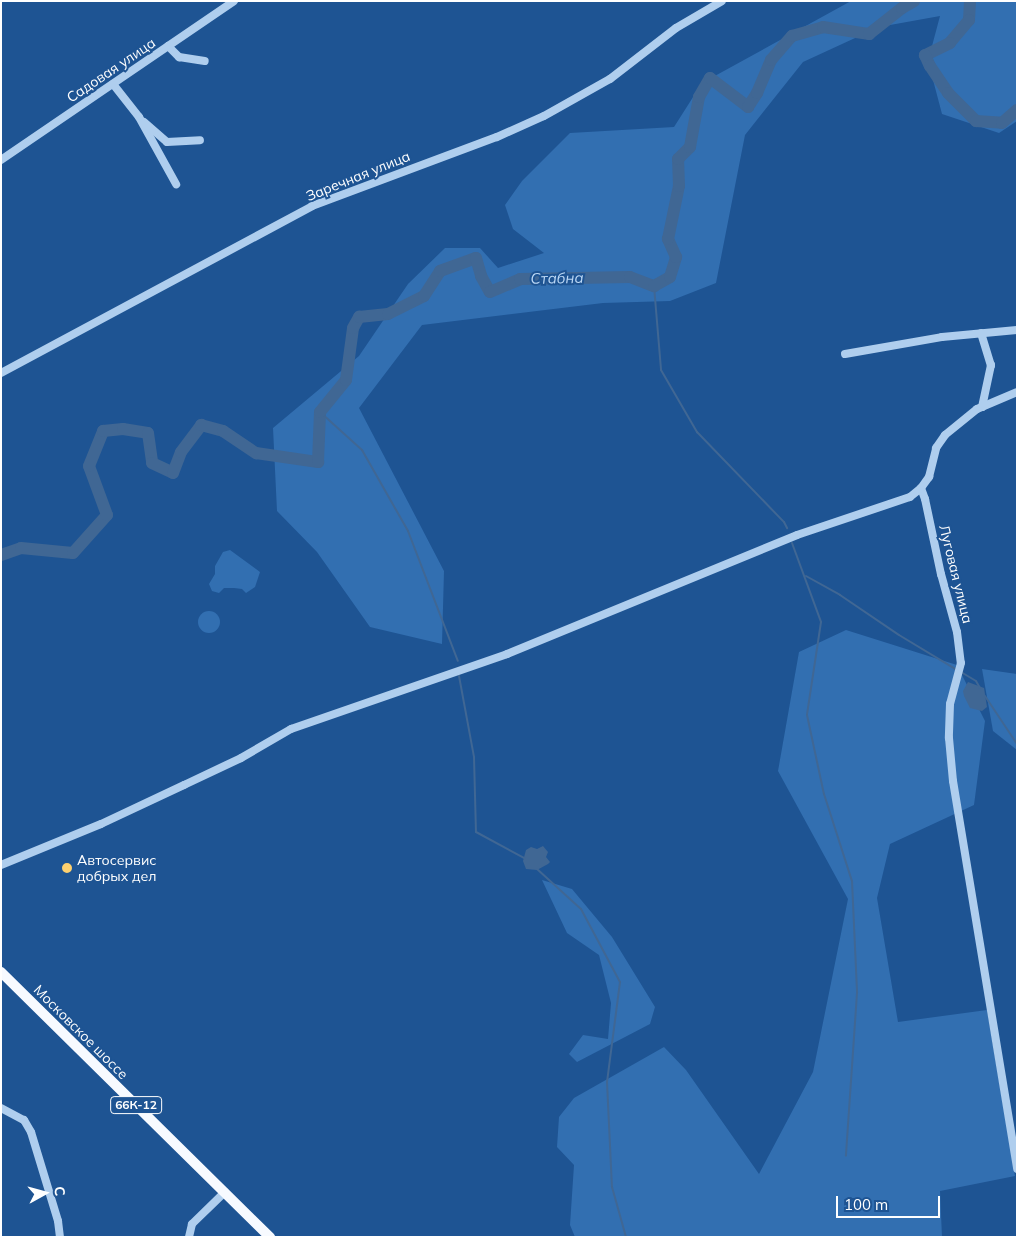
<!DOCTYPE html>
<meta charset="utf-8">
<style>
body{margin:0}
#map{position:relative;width:1018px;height:1238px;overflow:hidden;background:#1e5493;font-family:Mulish,sans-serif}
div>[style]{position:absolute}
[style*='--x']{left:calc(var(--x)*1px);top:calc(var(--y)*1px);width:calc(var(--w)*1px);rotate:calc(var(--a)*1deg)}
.green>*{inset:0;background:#326fb1}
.round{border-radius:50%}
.water>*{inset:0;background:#406794}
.stream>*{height:2px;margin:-1px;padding:0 1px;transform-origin:1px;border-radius:1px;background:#406794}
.river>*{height:12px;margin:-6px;padding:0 6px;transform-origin:6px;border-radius:6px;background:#406794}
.minor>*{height:8px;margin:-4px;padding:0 4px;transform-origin:4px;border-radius:4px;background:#afceee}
.major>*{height:10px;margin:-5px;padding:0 5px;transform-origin:5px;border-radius:5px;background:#f7faff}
.dots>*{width:14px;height:14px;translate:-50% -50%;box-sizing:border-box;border:2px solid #1e5493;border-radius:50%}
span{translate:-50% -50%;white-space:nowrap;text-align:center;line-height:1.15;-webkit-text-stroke:4px #1e5493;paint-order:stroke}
.shield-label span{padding:1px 4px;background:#1e5493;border:1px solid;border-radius:4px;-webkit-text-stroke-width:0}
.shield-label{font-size:12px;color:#fff;font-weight:700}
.street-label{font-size:14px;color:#fff}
.poi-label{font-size:14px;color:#fff}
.left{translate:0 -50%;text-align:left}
.water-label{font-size:15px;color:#bcd8f5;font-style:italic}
.frame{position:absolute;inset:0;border:2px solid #fff;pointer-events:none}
.north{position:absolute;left:20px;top:1168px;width:50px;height:50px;-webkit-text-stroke:4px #1e5493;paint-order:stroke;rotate:83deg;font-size:14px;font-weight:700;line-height:20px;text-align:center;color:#fff}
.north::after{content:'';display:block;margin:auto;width:18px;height:22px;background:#fff;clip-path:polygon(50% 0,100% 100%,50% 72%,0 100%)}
.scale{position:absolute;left:836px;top:1196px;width:104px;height:22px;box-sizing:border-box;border:2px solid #fff;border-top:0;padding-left:6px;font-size:15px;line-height:18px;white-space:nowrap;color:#fff;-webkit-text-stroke:4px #1e5493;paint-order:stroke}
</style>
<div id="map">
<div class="green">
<div style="clip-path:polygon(851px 1px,1017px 1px,1017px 121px,999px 133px,942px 114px,928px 61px,940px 16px,879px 27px,803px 62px,745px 135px,716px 283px,670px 301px,603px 303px,422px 325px,359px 408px,444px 571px,442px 644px,370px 627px,317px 552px,277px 511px,273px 428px,359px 356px,408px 284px,445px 248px,480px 248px,498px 268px,544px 253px,513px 229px,505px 205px,522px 181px,570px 133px,674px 127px,702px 83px)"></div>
<div style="clip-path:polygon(230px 550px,260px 572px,255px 587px,246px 593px,242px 589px,234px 588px,224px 588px,219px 593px,212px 591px,209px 584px,215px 574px,215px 566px,223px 552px)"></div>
<div class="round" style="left:198px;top:611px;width:22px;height:22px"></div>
<div style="clip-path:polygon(846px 630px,957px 665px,985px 721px,974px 805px,890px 844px,877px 898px,898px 1022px,987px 1010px,1015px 1176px,940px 1191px,942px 1237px,575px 1237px,570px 1225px,574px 1165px,557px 1147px,559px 1117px,574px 1098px,664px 1047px,686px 1070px,759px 1174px,813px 1072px,848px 899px,778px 771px,799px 652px)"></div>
<div style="clip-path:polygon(982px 669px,1017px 674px,1017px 750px,993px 731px)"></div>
<div style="clip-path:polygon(542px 880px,572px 889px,612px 937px,655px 1007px,650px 1024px,577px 1062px,569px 1054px,583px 1035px,608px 1039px,611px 1003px,599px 955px,567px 933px)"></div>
</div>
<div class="water">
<div style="clip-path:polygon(968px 682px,984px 688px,987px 707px,982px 711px,970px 708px,964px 696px,963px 691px)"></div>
<div style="clip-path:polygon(543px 846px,548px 852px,546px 857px,550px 862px,548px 864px,537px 870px,526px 869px,523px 861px,526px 850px,531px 847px,537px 849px)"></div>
</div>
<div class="stream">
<div style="--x:654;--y:286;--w:84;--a:85.2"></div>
<div style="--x:661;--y:370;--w:72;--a:59.9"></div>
<div style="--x:697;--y:432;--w:125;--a:46"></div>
<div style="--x:784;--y:522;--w:7;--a:63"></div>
<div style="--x:320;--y:412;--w:57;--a:42.1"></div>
<div style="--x:362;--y:450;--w:93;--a:60.4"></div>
<div style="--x:408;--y:531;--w:139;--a:69"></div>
<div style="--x:792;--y:543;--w:84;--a:69.8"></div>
<div style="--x:821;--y:622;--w:94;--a:98.6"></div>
<div style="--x:807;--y:715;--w:81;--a:77.9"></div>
<div style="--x:824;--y:794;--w:91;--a:72.2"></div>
<div style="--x:852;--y:881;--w:112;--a:87.4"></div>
<div style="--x:857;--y:993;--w:163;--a:93.9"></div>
<div style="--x:806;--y:576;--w:39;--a:29"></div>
<div style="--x:840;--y:595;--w:71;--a:34.1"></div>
<div style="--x:899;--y:635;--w:68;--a:31.1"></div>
<div style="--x:961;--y:672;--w:17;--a:31"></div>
<div style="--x:976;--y:681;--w:8;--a:60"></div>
<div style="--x:459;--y:676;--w:82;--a:79.5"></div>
<div style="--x:474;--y:757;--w:75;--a:88.5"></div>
<div style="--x:476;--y:832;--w:55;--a:28.4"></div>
<div style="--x:985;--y:696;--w:58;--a:56.3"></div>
<div style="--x:537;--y:869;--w:59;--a:42.3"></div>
<div style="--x:581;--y:909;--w:83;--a:61.9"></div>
<div style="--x:620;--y:982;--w:101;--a:97.4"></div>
<div style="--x:607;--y:1082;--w:105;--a:87.3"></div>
<div style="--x:612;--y:1187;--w:52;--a:74.4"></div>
</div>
<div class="river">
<div style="--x:970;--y:1;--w:19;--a:93"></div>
<div style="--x:969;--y:20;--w:30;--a:130"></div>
<div style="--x:950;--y:43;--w:28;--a:154"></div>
<div style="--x:925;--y:55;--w:12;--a:66"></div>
<div style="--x:930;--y:66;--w:32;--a:56"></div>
<div style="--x:948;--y:93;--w:40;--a:45"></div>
<div style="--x:976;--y:121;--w:26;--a:4"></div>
<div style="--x:1002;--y:123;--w:20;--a:-41"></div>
<div style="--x:1;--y:555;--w:21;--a:-19"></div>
<div style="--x:21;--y:548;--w:52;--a:5.5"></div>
<div style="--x:73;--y:553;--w:51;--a:-48.2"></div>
<div style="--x:107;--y:515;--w:52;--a:-110.2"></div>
<div style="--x:89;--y:466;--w:38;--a:-68"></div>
<div style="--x:103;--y:431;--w:20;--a:-6"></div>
<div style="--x:123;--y:429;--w:25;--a:9"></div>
<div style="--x:148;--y:433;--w:30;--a:82"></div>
<div style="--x:152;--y:463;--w:23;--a:25"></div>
<div style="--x:173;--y:473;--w:22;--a:-69"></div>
<div style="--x:181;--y:452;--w:34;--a:-53"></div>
<div style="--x:201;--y:425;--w:23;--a:15"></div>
<div style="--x:223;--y:431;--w:40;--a:34"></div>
<div style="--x:256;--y:453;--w:63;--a:8.3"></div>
<div style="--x:318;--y:462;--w:50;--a:-87.7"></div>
<div style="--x:320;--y:412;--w:41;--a:-50.9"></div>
<div style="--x:346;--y:380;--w:52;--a:-82.3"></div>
<div style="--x:353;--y:328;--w:13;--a:-61"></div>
<div style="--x:359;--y:317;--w:29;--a:-6"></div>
<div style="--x:388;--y:314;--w:40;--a:-26.6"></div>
<div style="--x:424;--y:296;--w:30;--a:-57"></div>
<div style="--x:440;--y:271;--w:38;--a:-20"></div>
<div style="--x:476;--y:258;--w:19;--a:74"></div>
<div style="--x:481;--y:276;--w:18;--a:61"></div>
<div style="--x:490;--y:292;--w:33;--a:-23"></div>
<div style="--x:520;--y:279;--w:110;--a:-1"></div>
<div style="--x:630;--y:277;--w:26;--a:21"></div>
<div style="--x:654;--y:286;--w:18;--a:-29"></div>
<div style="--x:670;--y:277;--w:21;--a:-73"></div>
<div style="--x:676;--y:257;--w:20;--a:-114"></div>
<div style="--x:668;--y:239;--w:54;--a:-78.3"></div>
<div style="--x:679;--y:186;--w:27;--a:-92"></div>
<div style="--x:678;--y:159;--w:17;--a:-45"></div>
<div style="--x:690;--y:147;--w:51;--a:-79.8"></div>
<div style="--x:699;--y:97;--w:22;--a:-60"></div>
<div style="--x:710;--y:78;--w:48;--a:37.3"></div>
<div style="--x:748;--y:107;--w:17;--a:-57"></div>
<div style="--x:757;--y:93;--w:36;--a:-67"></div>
<div style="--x:771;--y:60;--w:32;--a:-49"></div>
<div style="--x:792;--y:36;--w:32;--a:-16"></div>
<div style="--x:823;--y:27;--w:47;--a:8.7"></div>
<div style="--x:869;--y:34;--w:42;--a:-38.2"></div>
<div style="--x:902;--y:8;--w:14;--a:-30"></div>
</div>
<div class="minor">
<div style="--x:168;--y:46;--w:16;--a:45"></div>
<div style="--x:179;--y:57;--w:26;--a:9"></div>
<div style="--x:113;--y:84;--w:42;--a:51.8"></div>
<div style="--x:139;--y:117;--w:77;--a:61.1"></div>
<div style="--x:144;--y:122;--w:30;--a:41"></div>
<div style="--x:167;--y:142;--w:33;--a:-3"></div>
<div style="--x:1;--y:160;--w:282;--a:-34.3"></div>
<div style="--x:981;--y:333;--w:34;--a:73"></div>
<div style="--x:991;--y:365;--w:43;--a:102.1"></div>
<div style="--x:845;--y:354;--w:98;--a:-9.9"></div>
<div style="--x:942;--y:337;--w:75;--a:-5.3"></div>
<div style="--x:1;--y:373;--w:353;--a:-28.2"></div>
<div style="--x:312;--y:206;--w:197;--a:-20.5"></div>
<div style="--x:497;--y:137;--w:51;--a:-24.1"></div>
<div style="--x:544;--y:116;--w:76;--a:-29.3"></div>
<div style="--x:610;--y:79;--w:83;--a:-37.7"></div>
<div style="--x:676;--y:28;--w:53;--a:-30.4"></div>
<div style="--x:921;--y:488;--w:12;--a:70"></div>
<div style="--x:925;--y:499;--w:77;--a:78"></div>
<div style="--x:941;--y:574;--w:60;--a:74.6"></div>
<div style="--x:957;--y:632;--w:31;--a:83"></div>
<div style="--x:961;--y:663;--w:42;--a:105"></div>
<div style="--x:950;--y:704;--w:34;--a:92"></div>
<div style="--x:949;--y:738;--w:43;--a:84.7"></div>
<div style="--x:953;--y:781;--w:393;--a:80.6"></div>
<div style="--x:1;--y:865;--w:108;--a:-22.3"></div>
<div style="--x:101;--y:824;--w:92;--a:-25.2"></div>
<div style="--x:184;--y:785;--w:63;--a:-25.3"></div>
<div style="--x:241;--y:758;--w:58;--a:-30.1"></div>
<div style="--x:291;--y:729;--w:229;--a:-19.1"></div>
<div style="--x:507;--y:654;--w:313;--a:-22.3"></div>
<div style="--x:797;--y:535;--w:119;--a:-18.6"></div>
<div style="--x:910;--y:497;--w:14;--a:-39"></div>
<div style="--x:921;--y:488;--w:14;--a:-54"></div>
<div style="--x:929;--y:477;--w:30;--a:-76"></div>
<div style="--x:936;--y:448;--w:16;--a:-55"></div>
<div style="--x:945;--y:435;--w:41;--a:-39.1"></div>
<div style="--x:977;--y:409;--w:43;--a:-23"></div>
<div style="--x:1;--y:1108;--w:26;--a:28"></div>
<div style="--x:24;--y:1120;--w:14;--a:60"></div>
<div style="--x:31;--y:1132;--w:93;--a:73.1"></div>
<div style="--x:58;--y:1221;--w:16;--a:83"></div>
<div style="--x:189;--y:1237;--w:13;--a:-77"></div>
<div style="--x:192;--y:1224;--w:46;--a:-44.1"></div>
</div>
<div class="major">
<div style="--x:1;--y:972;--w:378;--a:44.6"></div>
</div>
<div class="dots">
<div style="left:67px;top:868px;background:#fdd06f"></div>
</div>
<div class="shield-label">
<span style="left:136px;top:1105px">66К-12</span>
</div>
<div class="street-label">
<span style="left:111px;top:70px;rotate:-34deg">Садовая улица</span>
<span style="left:358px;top:176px;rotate:-22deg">Заречная улица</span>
<span style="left:956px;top:574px;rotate:76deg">Луговая улица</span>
<span style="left:81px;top:1032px;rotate:45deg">Московское шоссе</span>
</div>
<div class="poi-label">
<span class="left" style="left:77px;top:868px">Автосервис<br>добрых дел</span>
</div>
<div class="water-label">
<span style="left:557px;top:278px;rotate:-1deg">Стабна</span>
</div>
<div class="frame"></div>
<div class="north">С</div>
<div class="scale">100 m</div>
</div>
